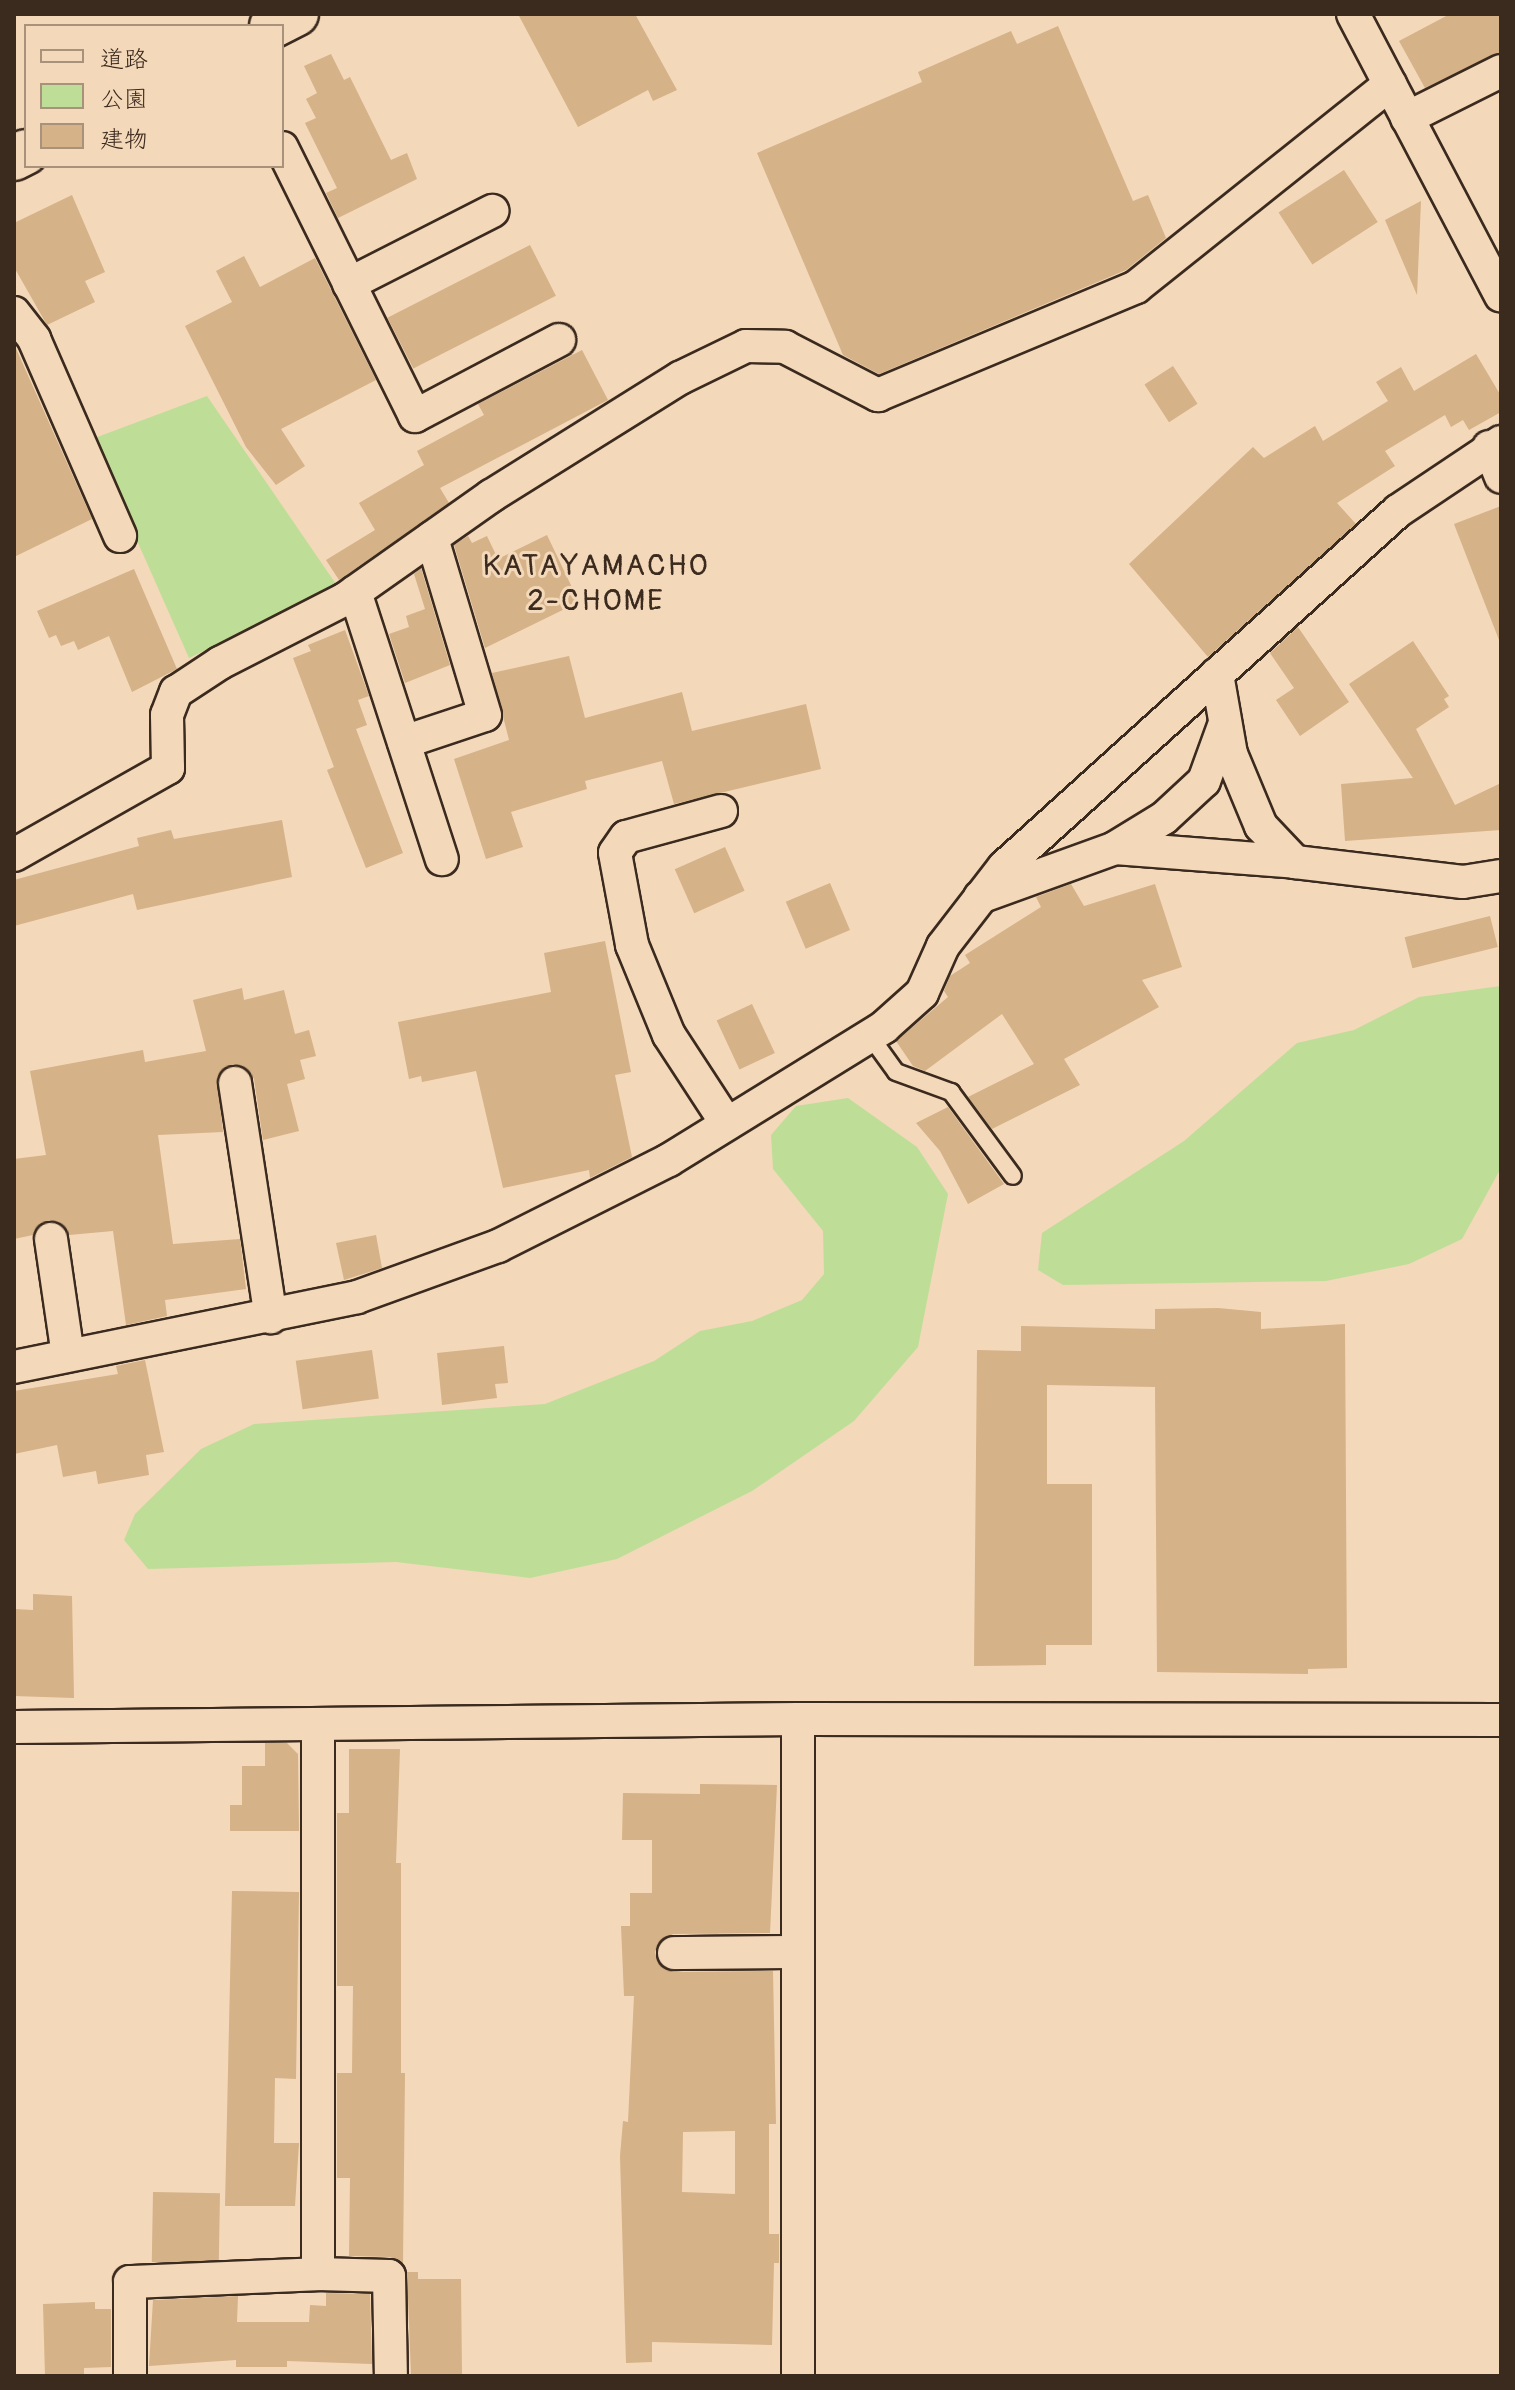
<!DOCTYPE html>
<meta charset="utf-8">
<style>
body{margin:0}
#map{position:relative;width:1515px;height:2390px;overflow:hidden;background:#f3d8ba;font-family:Pangolin,"Klee One",sans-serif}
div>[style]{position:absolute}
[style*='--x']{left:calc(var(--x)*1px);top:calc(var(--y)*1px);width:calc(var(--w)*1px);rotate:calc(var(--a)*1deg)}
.green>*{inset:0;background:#bede97}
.building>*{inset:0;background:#d5b287;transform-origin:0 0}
.roads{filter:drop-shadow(2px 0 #3b2a1e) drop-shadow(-2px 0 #3b2a1e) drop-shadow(0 2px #3b2a1e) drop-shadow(0 -2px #3b2a1e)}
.service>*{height:16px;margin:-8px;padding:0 8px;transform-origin:8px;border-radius:8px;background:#f3d8ba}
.minor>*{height:32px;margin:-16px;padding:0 16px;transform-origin:16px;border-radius:16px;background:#f3d8ba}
.trunk>*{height:44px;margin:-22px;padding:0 22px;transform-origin:22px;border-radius:22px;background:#f3d8ba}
span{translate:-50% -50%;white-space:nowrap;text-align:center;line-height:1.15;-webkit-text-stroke:6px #f3d8ba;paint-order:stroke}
.neighbourhood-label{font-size:30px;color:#3b2a1e;letter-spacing:2px}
.frame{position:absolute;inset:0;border:16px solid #3b2a1e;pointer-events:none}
.legend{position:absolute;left:24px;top:24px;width:260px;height:144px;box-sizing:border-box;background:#f3d8ba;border:2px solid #a9927c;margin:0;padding:10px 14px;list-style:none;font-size:24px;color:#3b2a1e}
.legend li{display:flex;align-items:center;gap:16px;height:40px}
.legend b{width:40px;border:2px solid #a9927c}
</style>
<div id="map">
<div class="green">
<div style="clip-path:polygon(207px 396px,338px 587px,189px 658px,92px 439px)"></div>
<div style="clip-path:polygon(1501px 986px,1501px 1168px,1462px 1239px,1409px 1264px,1326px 1281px,1063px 1285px,1038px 1270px,1042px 1233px,1184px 1141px,1297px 1043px,1354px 1030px,1419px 997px)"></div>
<div style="clip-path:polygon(848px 1098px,917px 1147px,948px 1194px,918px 1347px,854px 1421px,752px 1491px,617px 1559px,530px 1578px,396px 1562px,148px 1569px,124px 1540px,135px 1514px,201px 1449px,254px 1424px,545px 1404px,654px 1361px,700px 1331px,752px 1321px,802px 1300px,824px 1274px,823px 1231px,773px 1169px,771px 1135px,796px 1106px)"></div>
</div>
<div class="building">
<div style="clip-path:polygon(518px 14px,635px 14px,677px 90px,653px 101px,648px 90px,578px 127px)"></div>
<div style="clip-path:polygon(1450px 14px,1501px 14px,1501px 52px,1425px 88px,1399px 41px)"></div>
<div style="clip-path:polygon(1058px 26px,1133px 201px,1148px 195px,1166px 238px,1126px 270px,879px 374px,843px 355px,757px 153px,922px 82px,918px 72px,1011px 31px,1017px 44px)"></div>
<div style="clip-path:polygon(331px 54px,344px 80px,350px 77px,391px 160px,407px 153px,417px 179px,338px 218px,326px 193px,337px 188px,305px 123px,316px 118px,306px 99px,317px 93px,304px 66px)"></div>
<div style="left:1344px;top:170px;width:62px;height:78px;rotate:57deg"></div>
<div style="clip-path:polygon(72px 195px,105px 272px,85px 281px,95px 302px,47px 325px,14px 267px,14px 223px)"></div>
<div style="clip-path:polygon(1421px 201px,1417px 295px,1385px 220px)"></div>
<div style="left:530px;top:245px;width:57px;height:160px;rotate:63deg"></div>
<div style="clip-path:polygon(244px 256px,260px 287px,315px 258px,376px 380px,281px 429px,305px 466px,276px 485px,246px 447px,185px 326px,232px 302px,216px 271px)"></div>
<div style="clip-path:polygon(14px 344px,92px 519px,14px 557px)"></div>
<div style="clip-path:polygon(582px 350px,608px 400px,440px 488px,449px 503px,339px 580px,326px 560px,375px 530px,359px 503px,424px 465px,417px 451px,484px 415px,478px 404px)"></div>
<div style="clip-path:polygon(1476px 354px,1501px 396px,1501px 412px,1469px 430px,1463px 420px,1451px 427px,1445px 415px,1385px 451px,1395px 466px,1337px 503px,1356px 524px,1208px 657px,1129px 564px,1253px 447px,1264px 458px,1315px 426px,1323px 441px,1388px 401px,1376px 382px,1401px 367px,1414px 391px)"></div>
<div style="left:1173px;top:366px;width:45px;height:34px;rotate:57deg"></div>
<div style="clip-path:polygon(1501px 506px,1501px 640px,1499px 640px,1454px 524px)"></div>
<div style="clip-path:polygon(547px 535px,579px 602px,485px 648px,454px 545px,468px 536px,472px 543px,487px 536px,498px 559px)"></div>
<div style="clip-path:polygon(421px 568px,450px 665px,405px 683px,389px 634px,409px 627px,406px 616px,425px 609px,414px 574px)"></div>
<div style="clip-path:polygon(134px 569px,177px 669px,132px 692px,109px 636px,78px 650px,74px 641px,61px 646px,56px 635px,49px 638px,37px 611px)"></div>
<div style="clip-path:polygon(1298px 627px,1349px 702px,1300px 736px,1276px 700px,1294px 688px,1270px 653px)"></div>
<div style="clip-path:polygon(345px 630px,369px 696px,358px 700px,367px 725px,356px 729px,403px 853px,366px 868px,327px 770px,334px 767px,293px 658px,311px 651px,308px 645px)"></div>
<div style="clip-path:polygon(1413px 641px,1449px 696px,1444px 699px,1449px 707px,1416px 729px,1455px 805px,1501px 783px,1501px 830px,1345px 841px,1341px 784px,1413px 778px,1349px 684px)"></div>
<div style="clip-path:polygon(569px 656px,585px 718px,682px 692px,692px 731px,806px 704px,821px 769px,674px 804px,662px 761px,585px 781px,587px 789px,511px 812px,523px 847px,486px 859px,454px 759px,509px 740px,492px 673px)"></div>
<div style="clip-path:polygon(282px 820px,292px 877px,137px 910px,133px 894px,14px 926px,14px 880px,139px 846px,137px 838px,171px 830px,174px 839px)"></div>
<div style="left:725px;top:847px;width:48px;height:55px;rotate:66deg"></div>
<div style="left:830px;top:883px;width:51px;height:48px;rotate:67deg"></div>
<div style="clip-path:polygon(1071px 884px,1084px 906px,1155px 884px,1182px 967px,1142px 980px,1159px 1007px,1064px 1059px,1080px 1085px,992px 1129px,968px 1097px,1034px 1064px,1002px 1014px,925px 1071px,913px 1066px,896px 1041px,948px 997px,944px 991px,950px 976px,970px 963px,965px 955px,1041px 907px,1036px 897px)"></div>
<div style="left:1490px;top:916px;width:32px;height:88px;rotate:76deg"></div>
<div style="clip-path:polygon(605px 941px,631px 1072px,615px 1075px,632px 1157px,590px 1178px,589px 1170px,503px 1188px,476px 1071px,422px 1082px,421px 1076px,409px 1079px,398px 1022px,551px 992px,544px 953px)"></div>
<div style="clip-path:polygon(242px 988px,244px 1000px,284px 990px,295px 1034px,309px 1030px,316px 1056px,300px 1060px,305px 1079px,287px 1084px,299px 1131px,263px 1140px,254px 1079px,249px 1071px,233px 1064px,217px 1077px,223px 1132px,158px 1135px,173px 1244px,240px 1239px,246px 1289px,165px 1300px,167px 1316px,126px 1325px,113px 1231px,69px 1235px,59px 1222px,49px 1220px,33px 1235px,14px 1239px,14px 1159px,46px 1155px,30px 1071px,143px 1050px,145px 1062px,206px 1051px,193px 1000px)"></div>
<div style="left:752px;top:1004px;width:54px;height:39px;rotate:65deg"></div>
<div style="clip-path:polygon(948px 1107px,1004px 1184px,968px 1204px,940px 1151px,916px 1123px)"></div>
<div style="clip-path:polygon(376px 1235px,382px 1268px,344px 1280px,336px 1243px)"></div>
<div style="clip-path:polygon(1218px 1308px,1261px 1312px,1261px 1329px,1345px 1324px,1347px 1668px,1308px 1669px,1308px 1674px,1157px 1672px,1155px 1387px,1047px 1385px,1047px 1484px,1092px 1484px,1092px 1645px,1046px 1645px,1046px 1665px,974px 1666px,977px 1350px,1021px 1351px,1021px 1326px,1155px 1329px,1155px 1309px)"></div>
<div style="clip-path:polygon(504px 1346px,508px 1383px,495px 1384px,497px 1398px,442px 1405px,437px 1353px)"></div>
<div style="left:372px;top:1350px;width:49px;height:77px;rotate:82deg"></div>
<div style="clip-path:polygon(145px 1360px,164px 1452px,146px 1455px,149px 1475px,98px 1484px,96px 1471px,63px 1477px,57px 1445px,14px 1454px,14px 1391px,118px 1374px,116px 1366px)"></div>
<div style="clip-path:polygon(33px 1594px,72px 1596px,74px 1698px,14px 1696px,14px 1609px,33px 1610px)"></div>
<div style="clip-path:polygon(265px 1743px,287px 1743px,298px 1754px,299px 1831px,230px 1831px,230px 1805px,242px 1805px,242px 1766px,265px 1766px)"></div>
<div style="clip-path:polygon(349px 1749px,400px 1749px,396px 1863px,401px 1863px,401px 2073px,405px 2073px,403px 2264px,390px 2257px,349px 2256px,350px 2178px,337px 2178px,337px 2073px,352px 2073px,353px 1986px,337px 1986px,337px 1813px,349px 1813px)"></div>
<div style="clip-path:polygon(evenodd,700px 1784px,777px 1785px,770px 1933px,673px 1934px,658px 1943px,655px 1952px,658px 1963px,673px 1972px,773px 1971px,776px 2124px,769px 2124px,769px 2234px,779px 2234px,779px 2263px,774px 2263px,772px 2345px,652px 2342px,652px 2362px,626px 2363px,620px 2156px,623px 2121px,628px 2122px,634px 1996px,624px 1996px,621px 1926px,630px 1926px,630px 1893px,652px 1893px,652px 1840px,622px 1840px,623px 1793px,700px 1794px,700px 1784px,735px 2131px,735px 2194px,682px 2192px,683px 2132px,735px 2131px)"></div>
<div style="clip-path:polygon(232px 1891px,299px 1892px,296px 2079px,275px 2078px,274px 2143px,299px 2143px,295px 2206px,225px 2206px)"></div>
<div style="left:153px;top:2192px;width:67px;height:70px;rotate:1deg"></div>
<div style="clip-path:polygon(407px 2272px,418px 2272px,418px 2279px,461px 2279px,462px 2375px,411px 2375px)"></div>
<div style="clip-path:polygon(326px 2293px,370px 2294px,372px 2364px,287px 2361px,287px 2367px,236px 2367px,236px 2360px,149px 2366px,153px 2300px,238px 2296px,237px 2322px,309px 2322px,310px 2305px,326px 2306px)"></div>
<div style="clip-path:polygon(95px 2302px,95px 2309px,111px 2309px,111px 2367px,84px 2368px,84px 2376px,45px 2376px,43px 2304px)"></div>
</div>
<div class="roads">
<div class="service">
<div style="--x:870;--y:1036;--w:44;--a:54.2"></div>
<div style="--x:896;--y:1072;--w:59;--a:20"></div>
<div style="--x:951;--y:1092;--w:104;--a:53.6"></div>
</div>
<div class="minor">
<div style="--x:1353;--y:14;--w:318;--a:62.3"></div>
<div style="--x:1407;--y:118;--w:105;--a:-26.6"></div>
<div style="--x:282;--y:148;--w:299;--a:63.6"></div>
<div style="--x:415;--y:416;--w:163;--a:-27.8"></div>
<div style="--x:349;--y:284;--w:161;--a:-27"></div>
<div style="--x:14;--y:313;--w:33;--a:52"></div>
<div style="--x:34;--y:339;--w:215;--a:66.4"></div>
<div style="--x:1489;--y:447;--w:32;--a:68"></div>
<div style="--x:355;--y:592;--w:281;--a:72"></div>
<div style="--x:1217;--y:674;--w:81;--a:80.1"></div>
<div style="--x:1231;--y:754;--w:78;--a:67.4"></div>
<div style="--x:1261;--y:826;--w:50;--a:46.6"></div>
<div style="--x:1295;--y:862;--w:169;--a:6.8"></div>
<div style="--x:1463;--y:882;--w:38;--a:-9"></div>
<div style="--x:404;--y:742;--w:85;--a:-18.4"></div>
<div style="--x:485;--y:715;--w:185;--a:-106.7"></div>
<div style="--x:721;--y:811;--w:98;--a:164.7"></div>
<div style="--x:626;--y:837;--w:19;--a:125"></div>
<div style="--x:615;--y:853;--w:94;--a:79.5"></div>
<div style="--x:632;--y:945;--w:97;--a:67.7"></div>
<div style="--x:669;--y:1035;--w:103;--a:56.9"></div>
<div style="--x:1115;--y:848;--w:57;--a:-31.5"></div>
<div style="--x:1164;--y:818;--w:54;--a:-42.8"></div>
<div style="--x:1204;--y:781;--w:62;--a:-70.1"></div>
<div style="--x:14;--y:855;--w:177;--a:-29.5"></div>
<div style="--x:168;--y:768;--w:53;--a:-91.1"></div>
<div style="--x:167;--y:715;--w:25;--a:-69"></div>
<div style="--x:176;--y:692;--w:53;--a:-33.4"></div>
<div style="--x:220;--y:663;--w:140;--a:-27.1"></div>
<div style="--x:345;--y:599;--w:179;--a:-35.2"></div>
<div style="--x:491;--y:496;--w:223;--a:-32"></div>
<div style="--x:680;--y:378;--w:73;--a:-25.9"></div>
<div style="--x:746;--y:346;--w:39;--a:1"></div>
<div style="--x:785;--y:347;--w:105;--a:27.3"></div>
<div style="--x:878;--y:395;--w:280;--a:-22.7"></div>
<div style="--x:1136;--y:287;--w:325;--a:-38.6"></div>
<div style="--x:980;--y:897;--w:144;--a:-19.9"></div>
<div style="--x:1115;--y:848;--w:181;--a:4.4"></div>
<div style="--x:235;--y:1083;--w:237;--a:81.3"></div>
<div style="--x:51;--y:1239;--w:117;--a:81.7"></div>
<div style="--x:14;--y:1367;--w:350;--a:-11.5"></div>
<div style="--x:357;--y:1297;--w:150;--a:-19.9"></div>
<div style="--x:498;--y:1246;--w:191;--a:-26.7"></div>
<div style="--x:669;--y:1160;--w:253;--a:-31.7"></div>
<div style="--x:884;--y:1027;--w:51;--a:-41.8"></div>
<div style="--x:922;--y:993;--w:51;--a:-65.9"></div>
<div style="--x:943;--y:946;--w:100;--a:-52.3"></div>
<div style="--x:1004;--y:867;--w:531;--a:-42.1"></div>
<div style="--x:1398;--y:511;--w:124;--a:-33.8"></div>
<div style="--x:318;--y:1726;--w:548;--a:90"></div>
<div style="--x:318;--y:2274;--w:71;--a:1.6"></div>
<div style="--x:389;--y:2276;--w:100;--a:88.9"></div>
<div style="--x:14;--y:1727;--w:784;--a:-0.58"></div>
<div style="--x:798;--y:1719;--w:703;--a:0.08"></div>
<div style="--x:674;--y:1953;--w:124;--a:-0.5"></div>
<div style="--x:130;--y:2376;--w:94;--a:-90"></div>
<div style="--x:130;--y:2282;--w:188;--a:-2.4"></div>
<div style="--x:798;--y:2376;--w:657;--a:-90"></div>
</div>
<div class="trunk">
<div style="--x:272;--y:26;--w:27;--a:-27"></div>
<div style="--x:14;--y:158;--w:13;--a:-27"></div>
</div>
</div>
<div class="neighbourhood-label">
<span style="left:596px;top:583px">KATAYAMACHO<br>2-CHOME</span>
</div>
<div class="frame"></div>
<ul class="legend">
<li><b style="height:10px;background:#f3d8ba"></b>道路</li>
<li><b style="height:22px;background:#bede97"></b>公園</li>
<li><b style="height:22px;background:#d5b287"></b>建物</li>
</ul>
</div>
